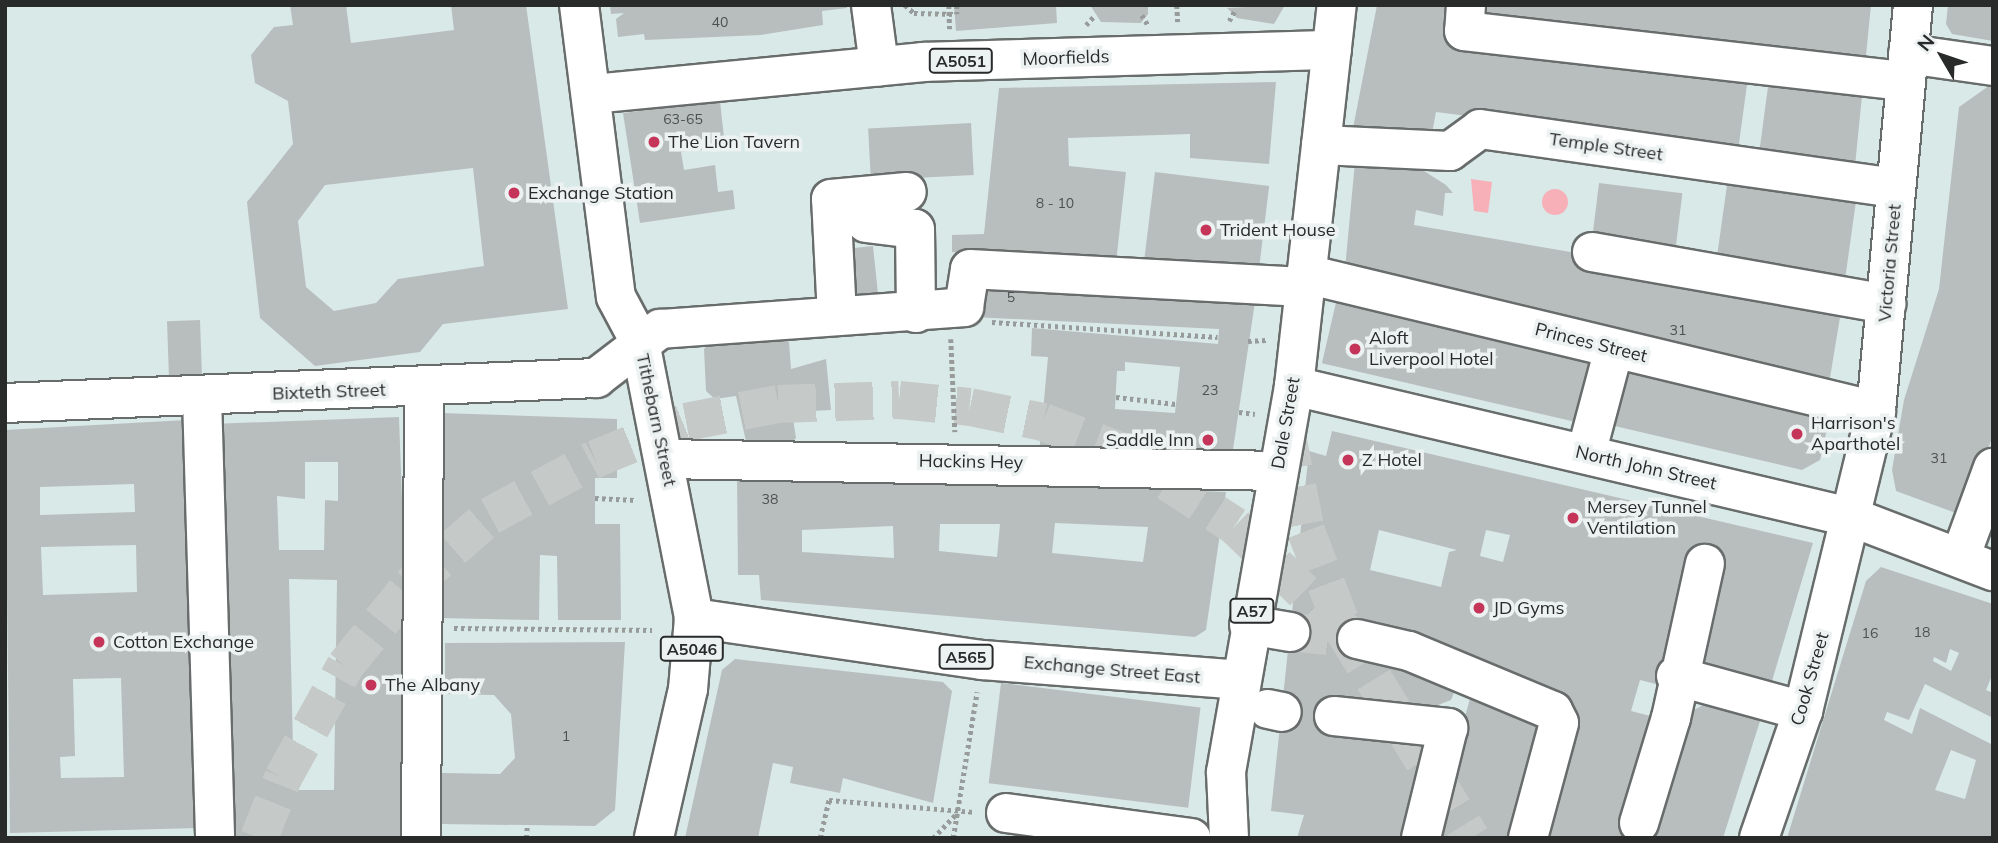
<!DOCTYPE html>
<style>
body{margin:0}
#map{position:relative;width:1998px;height:843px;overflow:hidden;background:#ecf2f1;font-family:Mulish,sans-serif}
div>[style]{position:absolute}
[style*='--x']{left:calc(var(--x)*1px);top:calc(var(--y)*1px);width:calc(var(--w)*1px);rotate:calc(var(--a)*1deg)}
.built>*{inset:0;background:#d9e9e7;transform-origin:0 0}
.green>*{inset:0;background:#f7afb8}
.round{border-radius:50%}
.building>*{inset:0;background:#b8bebd;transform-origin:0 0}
.minor-tunnel>*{height:38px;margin-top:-19px;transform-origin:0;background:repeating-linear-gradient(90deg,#c5cac9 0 38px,transparent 0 57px)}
.major-tunnel>*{height:38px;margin-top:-19px;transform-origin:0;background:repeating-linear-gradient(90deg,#c5cac9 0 38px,transparent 0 57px)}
.path>*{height:4.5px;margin-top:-2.25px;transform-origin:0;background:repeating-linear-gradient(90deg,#979c9b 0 3.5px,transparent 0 7px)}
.roads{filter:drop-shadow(2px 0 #686d6c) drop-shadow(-2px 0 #686d6c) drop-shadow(0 2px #686d6c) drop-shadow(0 -2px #686d6c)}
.minor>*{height:38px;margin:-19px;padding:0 19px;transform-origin:19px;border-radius:19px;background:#fff}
.major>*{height:38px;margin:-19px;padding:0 19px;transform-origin:19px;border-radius:19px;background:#fff}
.path-bridge>*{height:4.5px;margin-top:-2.25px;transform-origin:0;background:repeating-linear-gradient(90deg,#979c9b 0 3.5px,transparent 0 7px)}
.dots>*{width:19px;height:19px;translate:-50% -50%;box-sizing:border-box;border:4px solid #ecf2f1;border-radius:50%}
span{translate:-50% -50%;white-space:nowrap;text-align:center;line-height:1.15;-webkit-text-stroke:7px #ecf2f1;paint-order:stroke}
.number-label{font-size:14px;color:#4d5050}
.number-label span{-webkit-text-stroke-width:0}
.shield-label span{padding:2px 5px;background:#ecf2f1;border:2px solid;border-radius:5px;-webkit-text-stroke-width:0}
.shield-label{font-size:16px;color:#292b2b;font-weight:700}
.street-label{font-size:18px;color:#292b2b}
.poi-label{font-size:18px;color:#292b2b}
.left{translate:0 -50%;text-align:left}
.right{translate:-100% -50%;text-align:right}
.frame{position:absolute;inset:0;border:7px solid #292b2b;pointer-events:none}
.north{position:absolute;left:1907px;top:21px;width:70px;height:70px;-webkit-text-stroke:5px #ecf2f1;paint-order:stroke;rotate:309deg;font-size:19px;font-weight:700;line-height:28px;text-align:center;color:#292b2b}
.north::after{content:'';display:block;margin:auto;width:24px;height:32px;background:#292b2b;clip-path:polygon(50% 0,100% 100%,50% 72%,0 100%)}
</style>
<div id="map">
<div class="built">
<div style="left:5px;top:5px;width:1988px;height:833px"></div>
</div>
<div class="green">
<div style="clip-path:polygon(1471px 179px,1492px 182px,1488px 213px,1474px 211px)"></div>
<div class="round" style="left:1542px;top:189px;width:26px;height:26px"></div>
</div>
<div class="building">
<div style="clip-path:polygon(evenodd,290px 5px,346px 5px,351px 43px,454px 30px,451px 5px,526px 5px,568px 309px,443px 324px,420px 352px,315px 366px,260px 318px,247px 202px,293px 144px,288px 101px,255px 83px,251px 55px,274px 27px,293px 25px,290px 5px,473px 168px,484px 266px,398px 279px,376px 303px,334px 311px,306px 287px,298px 221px,325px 185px,473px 168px)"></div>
<div style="clip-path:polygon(610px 5px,846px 5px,847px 8px,822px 11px,823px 25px,761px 35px,645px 40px,644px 34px,618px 37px,616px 19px,624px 13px,611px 14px)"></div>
<div style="clip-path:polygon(954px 5px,1056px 5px,1057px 23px,956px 31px)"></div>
<div style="clip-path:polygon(1090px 5px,1148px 5px,1148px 14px,1141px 23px,1101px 22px)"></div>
<div style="clip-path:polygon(1285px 5px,1274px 24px,1237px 18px,1227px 8px)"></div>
<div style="clip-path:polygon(1377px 5px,1452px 5px,1448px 39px,1748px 77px,1738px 151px,1436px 112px,1431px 139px,1353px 128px)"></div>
<div style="clip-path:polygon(1477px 5px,1871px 5px,1855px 166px,1759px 154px,1769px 79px,1475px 24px)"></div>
<div style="clip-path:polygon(1948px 5px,1993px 5px,1993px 41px,1952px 34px,1946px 24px)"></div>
<div style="clip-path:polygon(1276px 82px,1269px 164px,1190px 158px,1190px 134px,1068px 138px,1069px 166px,1126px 172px,1116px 263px,952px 252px,952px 235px,984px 234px,999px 88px)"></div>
<div style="clip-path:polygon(1993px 83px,1993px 435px,1964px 516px,1896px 491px,1892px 470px,1904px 400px,1939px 289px,1959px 107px)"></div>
<div style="clip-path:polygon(720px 101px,725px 147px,681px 152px,684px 170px,715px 165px,718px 192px,733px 190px,735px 209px,640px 223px,623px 113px)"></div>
<div style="left:971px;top:123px;width:52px;height:103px;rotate:87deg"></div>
<div style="clip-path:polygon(1355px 162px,1424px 171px,1446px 185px,1453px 193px,1445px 193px,1443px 216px,1416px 210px,1414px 225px,1843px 299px,1828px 390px,1345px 269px)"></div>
<div style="left:1155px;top:172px;width:115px;height:91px;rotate:7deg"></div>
<div style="left:1728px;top:178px;width:130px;height:83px;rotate:8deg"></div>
<div style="left:1599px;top:183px;width:84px;height:63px;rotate:7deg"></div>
<div style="left:873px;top:246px;width:56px;height:31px;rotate:84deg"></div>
<div style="clip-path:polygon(evenodd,976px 274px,1256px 295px,1231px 463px,1039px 454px,1048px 357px,1031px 356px,1032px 328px,1218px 344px,1219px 329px,973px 317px,976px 274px,1125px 362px,1180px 367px,1175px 413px,1115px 409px,1117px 371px,1125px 371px,1125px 362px)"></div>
<div style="left:1337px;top:298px;width:275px;height:67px;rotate:13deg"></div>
<div style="left:200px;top:320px;width:55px;height:33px;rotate:88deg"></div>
<div style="clip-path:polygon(779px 334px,789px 342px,791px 369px,826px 359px,831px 410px,792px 412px,796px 438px,790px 444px,747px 446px,736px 396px,715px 399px,706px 391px,704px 349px,711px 341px)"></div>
<div style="clip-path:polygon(1618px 357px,1832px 407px,1820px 460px,1802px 470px,1602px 423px)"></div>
<div style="clip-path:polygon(440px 413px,617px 419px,617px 478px,595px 478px,595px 524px,620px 524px,621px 620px,558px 620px,557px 556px,540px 555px,539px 620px,439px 618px)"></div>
<div style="clip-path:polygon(evenodd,399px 417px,402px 501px,410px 501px,405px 837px,231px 838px,211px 424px,399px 417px,305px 462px,338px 462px,338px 501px,325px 500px,324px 550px,279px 550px,277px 496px,305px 499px,305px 462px,399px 417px,289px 579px,337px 580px,334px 790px,294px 790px,289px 579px)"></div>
<div style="clip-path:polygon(evenodd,186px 420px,198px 828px,10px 833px,5px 430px,186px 420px,134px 484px,135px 512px,40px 515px,40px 487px,134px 484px,186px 420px,136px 545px,137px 592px,43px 595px,41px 547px,136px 545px,186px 420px,121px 678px,124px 777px,61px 778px,60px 757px,75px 756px,73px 679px,121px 678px)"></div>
<div style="clip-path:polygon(evenodd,1332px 431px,1813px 543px,1772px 681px,1694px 659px,1660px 685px,1640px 680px,1631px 711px,1662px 719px,1627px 838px,1538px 838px,1575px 710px,1542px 695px,1459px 680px,1451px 700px,1433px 707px,1409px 838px,1297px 838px,1304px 815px,1271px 811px,1309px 451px,1326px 456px,1332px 431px,1379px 530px,1457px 550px,1449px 552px,1441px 587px,1370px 570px,1379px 530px,1332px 431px,1486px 530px,1510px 535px,1503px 562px,1480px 556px,1486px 530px)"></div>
<div style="clip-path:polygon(evenodd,737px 474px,1226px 492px,1206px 630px,1195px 637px,761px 600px,759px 575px,738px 575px,737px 474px,1055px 523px,1148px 527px,1143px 562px,1052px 553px,1055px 523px,737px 474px,940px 524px,1000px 524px,997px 557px,939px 551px,940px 524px,737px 474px,893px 526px,894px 558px,802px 552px,802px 530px,893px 526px)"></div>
<div style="clip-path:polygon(evenodd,1881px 567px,1993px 604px,1993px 673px,1986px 690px,1993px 693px,1993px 718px,1925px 684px,1909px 720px,1887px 712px,1884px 720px,1912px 734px,1920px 708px,1993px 745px,1993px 838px,1787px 838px,1866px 581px,1881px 567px,1950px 649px,1959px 653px,1951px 671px,1933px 661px,1934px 657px,1946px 663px,1950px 649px,1881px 567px,1951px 750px,1976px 760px,1965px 799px,1935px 790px,1951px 750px)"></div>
<div style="clip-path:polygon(625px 642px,615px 810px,595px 826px,441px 824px,442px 773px,500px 774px,515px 758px,511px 714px,494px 695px,445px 694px,445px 643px)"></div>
<div style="clip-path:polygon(735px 659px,943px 682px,952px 691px,933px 803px,843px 778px,840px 793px,790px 783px,793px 767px,773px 763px,758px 838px,685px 838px,722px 670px)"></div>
<div style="left:1001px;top:683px;width:201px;height:101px;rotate:7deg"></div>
<div style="clip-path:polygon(1473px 688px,1541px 714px,1519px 838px,1431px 838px)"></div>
<div style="clip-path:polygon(1710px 701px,1761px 718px,1723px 838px,1647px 838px,1685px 715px)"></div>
</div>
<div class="minor-tunnel">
<div style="--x:1290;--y:632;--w:67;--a:6"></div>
</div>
<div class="major-tunnel">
<div style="--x:1286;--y:431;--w:102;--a:78.7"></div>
<div style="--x:1306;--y:531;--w:107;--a:69.2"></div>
<div style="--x:1344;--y:631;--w:243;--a:58.5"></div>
<div style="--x:259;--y:838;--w:65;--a:-68.2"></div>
<div style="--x:283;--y:778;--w:128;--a:-61"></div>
<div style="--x:345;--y:666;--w:103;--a:-50.9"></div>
<div style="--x:410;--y:586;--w:106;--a:-41.2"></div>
<div style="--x:490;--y:516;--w:119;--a:-28.5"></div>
<div style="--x:595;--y:459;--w:98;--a:-22.1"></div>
<div style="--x:686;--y:422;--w:94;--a:-11.1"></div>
<div style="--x:778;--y:404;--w:121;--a:-1.9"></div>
<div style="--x:899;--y:400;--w:71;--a:5.6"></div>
<div style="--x:970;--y:407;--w:75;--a:11.6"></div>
<div style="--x:1043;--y:422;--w:82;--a:20.6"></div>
<div style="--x:1120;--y:451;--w:137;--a:33.1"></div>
<div style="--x:1235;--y:526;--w:151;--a:43.9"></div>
</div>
<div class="path">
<div style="--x:949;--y:5;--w:24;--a:88"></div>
<div style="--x:957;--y:5;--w:9;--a:90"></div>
<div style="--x:1177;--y:5;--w:17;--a:87"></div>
<div style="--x:1142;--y:15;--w:12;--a:59"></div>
<div style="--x:1229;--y:21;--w:13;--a:-61"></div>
<div style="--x:1086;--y:25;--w:13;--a:-48"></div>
<div style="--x:992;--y:322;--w:226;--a:3.8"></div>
<div style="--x:951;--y:339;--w:93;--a:87.5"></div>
<div style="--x:1248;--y:341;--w:18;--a:-3"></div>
<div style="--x:1116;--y:397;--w:60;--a:6.7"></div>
<div style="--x:1239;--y:412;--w:16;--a:7"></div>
<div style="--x:595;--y:498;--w:41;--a:2.8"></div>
<div style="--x:454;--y:628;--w:198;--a:0.6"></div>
<div style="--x:526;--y:838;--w:12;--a:-85"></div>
<div style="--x:820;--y:838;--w:39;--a:-77"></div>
<div style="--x:829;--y:800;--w:145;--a:4.7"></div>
<div style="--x:933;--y:838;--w:35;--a:-46"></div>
<div style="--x:953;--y:838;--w:148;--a:-80.7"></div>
</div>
<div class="roads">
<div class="minor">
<div style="--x:871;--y:5;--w:62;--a:82.5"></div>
<div style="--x:1466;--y:5;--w:26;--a:94"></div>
<div style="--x:1464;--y:31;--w:445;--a:6.5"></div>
<div style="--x:1908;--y:54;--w:86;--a:8"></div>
<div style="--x:1321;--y:145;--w:129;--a:2.7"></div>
<div style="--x:1450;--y:151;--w:37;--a:-36"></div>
<div style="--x:1480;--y:129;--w:420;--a:8.1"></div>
<div style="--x:866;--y:223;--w:49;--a:7"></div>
<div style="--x:915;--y:229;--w:84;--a:89.3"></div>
<div style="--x:1592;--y:252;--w:299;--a:10"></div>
<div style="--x:1306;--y:274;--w:586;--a:13.51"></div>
<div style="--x:837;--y:316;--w:117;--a:-92.9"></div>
<div style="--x:831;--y:199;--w:76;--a:-5.3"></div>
<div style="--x:1294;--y:386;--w:575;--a:13.26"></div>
<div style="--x:1854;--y:518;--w:149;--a:20.9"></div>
<div style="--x:202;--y:397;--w:441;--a:88.3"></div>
<div style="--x:5;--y:403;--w:592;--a:-2.42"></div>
<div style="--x:596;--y:378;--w:81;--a:-37.4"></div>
<div style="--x:660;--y:329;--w:305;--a:-4.1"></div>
<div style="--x:964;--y:307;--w:38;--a:-81"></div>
<div style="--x:970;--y:269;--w:334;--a:3.1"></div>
<div style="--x:1586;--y:454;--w:109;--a:-75.1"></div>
<div style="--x:665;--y:459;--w:613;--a:1.12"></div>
<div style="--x:1960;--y:558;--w:96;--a:-69.9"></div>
<div style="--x:1249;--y:625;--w:42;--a:9.7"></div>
<div style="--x:1357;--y:639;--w:53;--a:13"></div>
<div style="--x:1409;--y:651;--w:156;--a:22.6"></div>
<div style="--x:1553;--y:711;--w:13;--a:63"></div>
<div style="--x:1559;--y:723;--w:119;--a:105.1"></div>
<div style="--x:1676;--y:676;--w:132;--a:15.4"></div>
<div style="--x:1268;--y:709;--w:14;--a:12"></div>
<div style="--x:1334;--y:716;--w:115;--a:6"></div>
<div style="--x:1448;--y:728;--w:113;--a:103.8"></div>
<div style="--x:1006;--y:813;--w:187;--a:7.7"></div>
<div style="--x:1639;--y:823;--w:110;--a:-73.1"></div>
<div style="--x:1671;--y:718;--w:158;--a:-77.6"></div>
<div style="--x:421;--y:838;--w:449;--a:-89.6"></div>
<div style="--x:1759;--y:838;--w:134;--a:-70.9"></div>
<div style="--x:1803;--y:711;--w:309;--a:-76.3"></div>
<div style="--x:1876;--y:411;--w:408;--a:-84.8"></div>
</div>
<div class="major">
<div style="--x:579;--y:5;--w:294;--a:82.8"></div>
<div style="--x:616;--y:297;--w:51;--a:61.9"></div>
<div style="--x:640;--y:342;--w:281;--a:78.9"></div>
<div style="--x:694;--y:618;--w:71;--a:94.8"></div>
<div style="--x:688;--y:689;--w:153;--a:102.9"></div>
<div style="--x:592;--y:94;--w:333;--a:-5.5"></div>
<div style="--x:923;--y:62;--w:409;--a:-1.7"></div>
<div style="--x:694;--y:618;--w:291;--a:8.3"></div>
<div style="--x:982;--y:660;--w:258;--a:4.4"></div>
<div style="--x:1229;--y:838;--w:66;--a:-92.6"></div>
<div style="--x:1226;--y:772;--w:392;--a:-80"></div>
<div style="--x:1294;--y:386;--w:383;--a:-83.6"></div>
</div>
</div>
<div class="path-bridge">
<div style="--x:905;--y:5;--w:12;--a:42"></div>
<div style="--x:914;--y:13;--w:41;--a:1.4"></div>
</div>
<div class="dots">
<div style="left:654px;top:142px;background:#c43559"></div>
<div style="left:514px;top:193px;background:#c43559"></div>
<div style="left:1206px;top:230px;background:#c43559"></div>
<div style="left:1355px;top:349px;background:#c43559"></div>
<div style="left:1797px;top:434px;background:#c43559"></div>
<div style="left:1208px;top:440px;background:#c43559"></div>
<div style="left:1348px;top:460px;background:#c43559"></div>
<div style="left:1573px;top:518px;background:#c43559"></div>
<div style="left:1479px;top:608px;background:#c43559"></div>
<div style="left:99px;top:642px;background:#c43559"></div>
<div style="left:371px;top:685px;background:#c43559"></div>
</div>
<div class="number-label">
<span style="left:720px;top:22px">40</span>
<span style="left:683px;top:119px">63-65</span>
<span style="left:1055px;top:203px">8 - 10</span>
<span style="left:1011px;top:297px">5</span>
<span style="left:1678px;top:330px">31</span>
<span style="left:1210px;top:390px">23</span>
<span style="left:1939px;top:458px">31</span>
<span style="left:770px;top:499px">38</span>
<span style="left:1922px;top:632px">18</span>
<span style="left:1870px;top:633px">16</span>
<span style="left:566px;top:736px">1</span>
</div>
<div class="shield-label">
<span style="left:961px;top:61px">A5051</span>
<span style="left:1252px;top:611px">A57</span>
<span style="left:692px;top:649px">A5046</span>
<span style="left:966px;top:657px">A565</span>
</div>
<div class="street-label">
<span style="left:1066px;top:58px;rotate:-2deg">Moorfields</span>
<span style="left:1606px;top:147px;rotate:8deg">Temple Street</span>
<span style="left:1890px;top:263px;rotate:-85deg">Victoria Street</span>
<span style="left:1591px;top:343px;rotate:14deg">Princes Street</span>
<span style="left:329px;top:392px;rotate:-2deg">Bixteth Street</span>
<span style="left:656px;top:420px;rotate:78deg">Tithebarn Street</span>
<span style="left:1286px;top:423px;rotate:-80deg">Dale Street</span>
<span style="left:971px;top:462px;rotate:1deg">Hackins Hey</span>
<span style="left:1646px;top:468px;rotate:13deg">North John Street</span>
<span style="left:1112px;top:670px;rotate:5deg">Exchange Street East</span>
<span style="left:1810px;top:679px;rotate:-74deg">Cook Street</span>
</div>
<div class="poi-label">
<span class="left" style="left:668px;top:142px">The Lion Tavern</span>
<span class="left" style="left:528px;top:193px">Exchange Station</span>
<span class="left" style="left:1220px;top:230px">Trident House</span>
<span class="left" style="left:1369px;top:349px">Aloft<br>Liverpool Hotel</span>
<span class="left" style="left:1811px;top:434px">Harrison's<br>Aparthotel</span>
<span class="right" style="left:1194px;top:440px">Saddle Inn</span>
<span class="left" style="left:1362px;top:460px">Z Hotel</span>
<span class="left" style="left:1587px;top:518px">Mersey Tunnel<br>Ventilation</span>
<span class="left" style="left:1493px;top:608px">JD Gyms</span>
<span class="left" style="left:113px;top:642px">Cotton Exchange</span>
<span class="left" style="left:385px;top:685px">The Albany</span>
</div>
<div class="frame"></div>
<div class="north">N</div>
</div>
